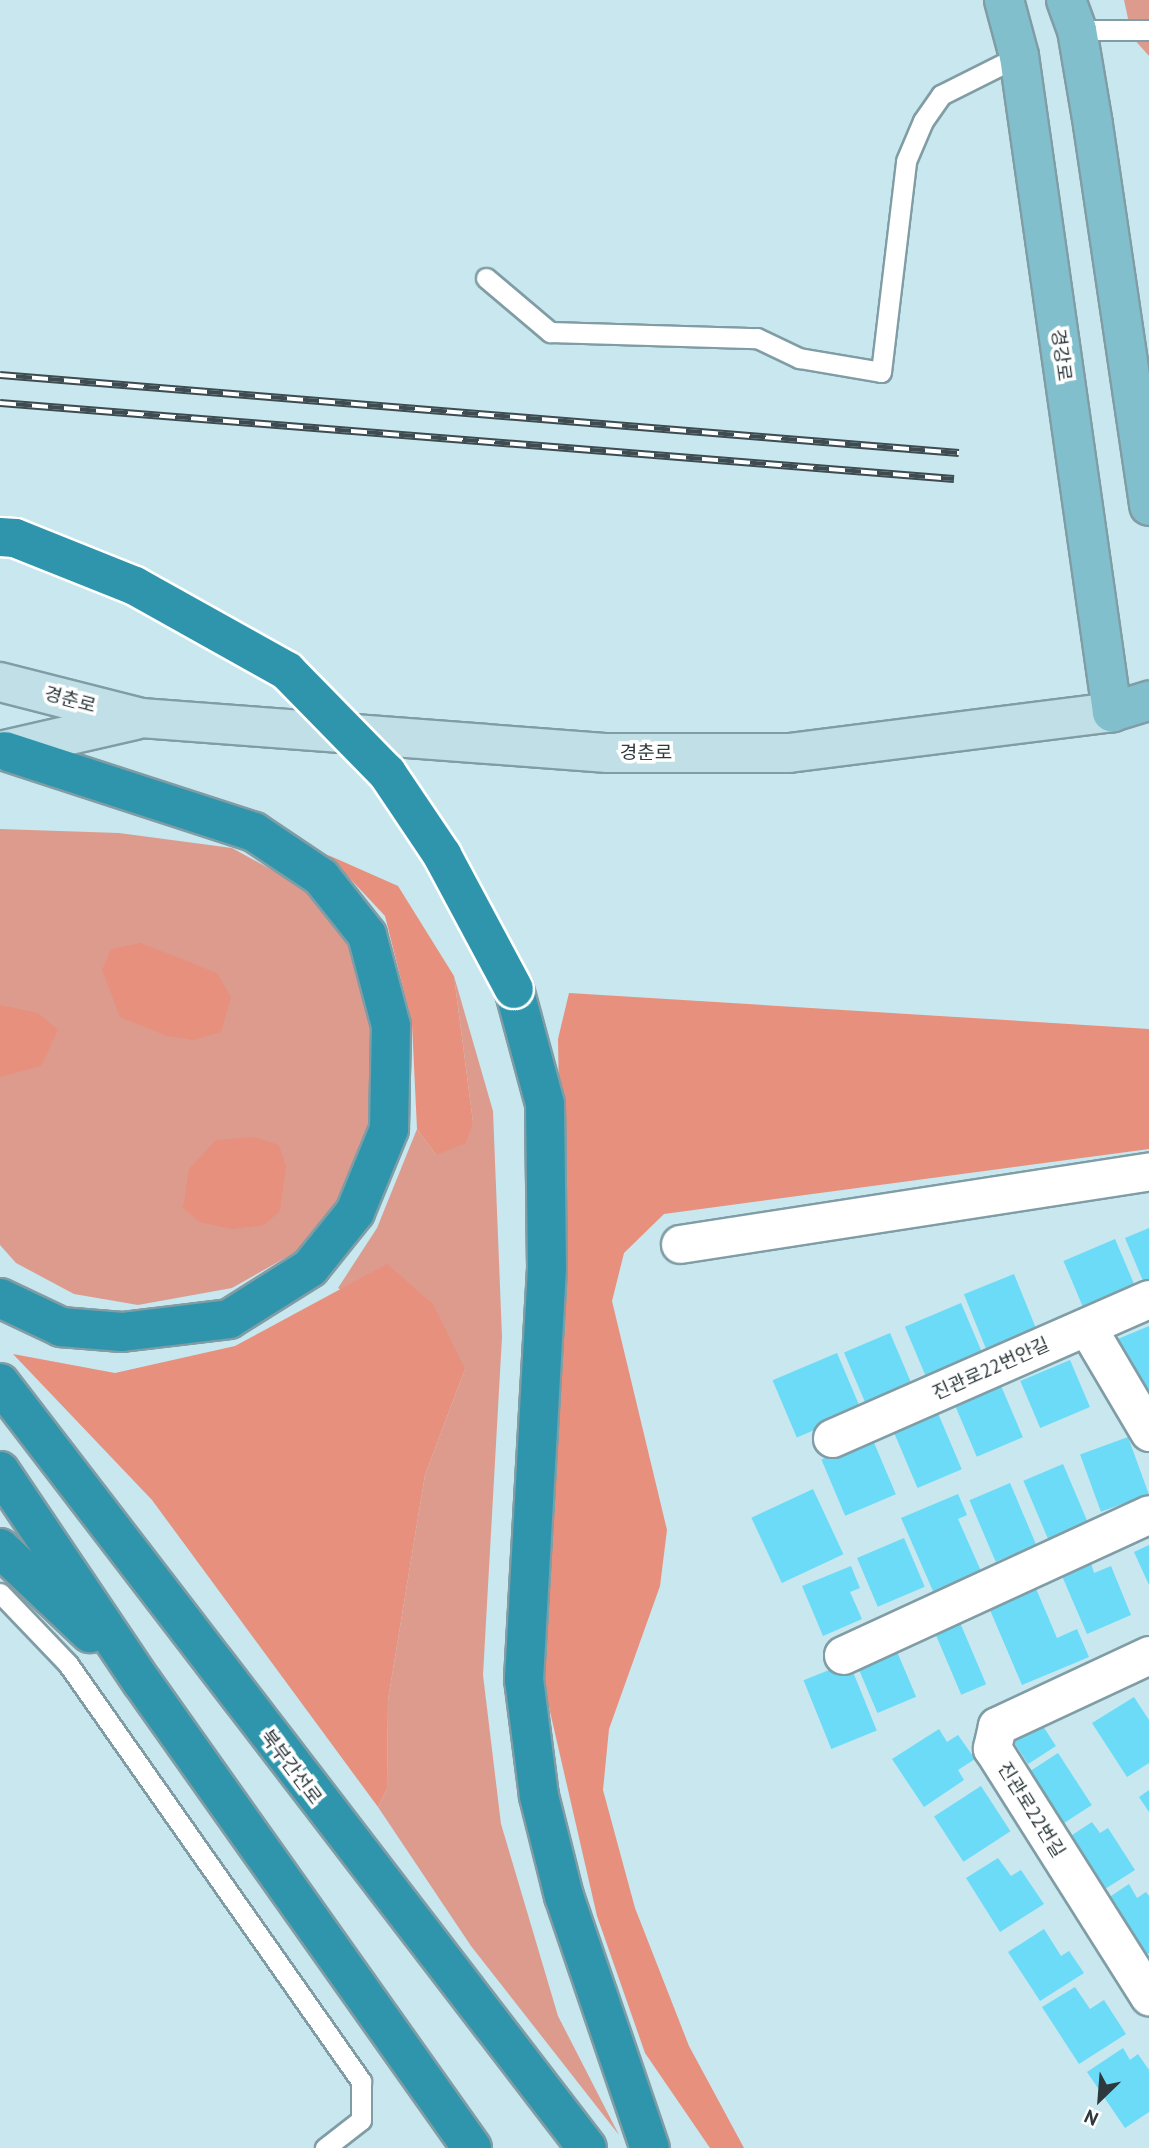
<!DOCTYPE html>
<meta charset="utf-8">
<style>
body{margin:0}
#map{position:relative;width:1149px;height:2148px;overflow:hidden;background:#c8e7ef;font-family:"PT Sans","Noto Sans KR",sans-serif}
div>[style]{position:absolute}
[style*='--x']{left:calc(var(--x)*1px);top:calc(var(--y)*1px);width:calc(var(--w)*1px);rotate:calc(var(--a)*1deg)}
.green>*{inset:0;background:#dd9b8d}
.forest>*{inset:0;background:#e6907d}
.building>*{inset:0;background:#6bdbf7;transform-origin:0 0}
.roads{filter:drop-shadow(2px 0 #809da5) drop-shadow(-2px 0 #809da5) drop-shadow(0 2px #809da5) drop-shadow(0 -2px #809da5)}
.lane>*{height:19px;margin:-9.5px;padding:0 9.5px;transform-origin:9.5px;border-radius:9.5px;background:#fff}
.street>*{height:37px;margin:-18.5px;padding:0 18.5px;transform-origin:18.5px;border-radius:18.5px;background:#fff}
.secondary>*{height:38px;margin:-19px;padding:0 19px;transform-origin:19px;border-radius:19px;background:#c1dfe6}
.primary>*{height:38px;margin:-19px;padding:0 19px;transform-origin:19px;border-radius:19px;background:#82bfcd}
.highway>*{height:38px;margin:-19px;padding:0 19px;transform-origin:19px;border-radius:19px;background:#2f95ac}
.rail>*{height:8px;margin-top:-4px;transform-origin:0;background:repeating-linear-gradient(90deg,#fff 0 16px,#3e4c51 0 32px);box-sizing:border-box;border-block:2px solid #3e4c51}
.bridges{filter:drop-shadow(2px 0 #fff) drop-shadow(-2px 0 #fff) drop-shadow(0 2px #fff) drop-shadow(0 -2px #fff)}
.highway-bridge>*{height:38px;margin:-19px;padding:0 19px;transform-origin:19px;border-radius:19px;background:#2f95ac}
span{translate:-50% -50%;white-space:nowrap;text-align:center;line-height:1.15;-webkit-text-stroke:7px #fff;paint-order:stroke}
.street-label{font-size:19px;color:#2d393d}
.north{position:absolute;left:1065px;top:2064px;width:70px;height:70px;-webkit-text-stroke:5px #fff;paint-order:stroke;rotate:205deg;font-size:19px;font-weight:700;line-height:28px;text-align:center;color:#2d393d}
.north::after{content:'';display:block;margin:auto;width:24px;height:32px;background:#2d393d;clip-path:polygon(50% 0,100% 100%,50% 72%,0 100%)}
</style>
<div id="map">
<div class="green">
<div style="clip-path:polygon(1124px 0,1149px 0,1149px 56px,1132px 37px)"></div>
<div style="clip-path:polygon(0 829px,119px 833px,232px 848px,305px 888px,361px 943px,382px 1016px,380px 1107px,358px 1180px,315px 1241px,232px 1288px,138px 1305px,74px 1294px,16px 1263px,0 1245px)"></div>
<div style="clip-path:polygon(454px 976px,493px 1111px,502px 1337px,483px 1675px,501px 1824px,558px 2016px,619px 2135px,471px 1946px,378px 1807px,387px 1789px,388px 1700px,425px 1475px,465px 1369px,338px 1288px,377px 1228px,417px 1129px,436px 1155px,473px 1122px)"></div>
</div>
<div class="forest">
<div style="clip-path:polygon(328px 855px,398px 886px,454px 976px,473px 1122px,466px 1143px,436px 1155px,417px 1129px,412px 1024px,385px 916px)"></div>
<div style="clip-path:polygon(141px 943px,217px 973px,231px 997px,221px 1032px,193px 1040px,167px 1036px,120px 1017px,102px 970px,111px 949px)"></div>
<div style="clip-path:polygon(569px 993px,1149px 1029px,1149px 1149px,664px 1214px,624px 1253px,612px 1301px,667px 1530px,660px 1586px,609px 1729px,603px 1790px,635px 1908px,689px 2046px,744px 2148px,710px 2148px,645px 2053px,597px 1916px,540px 1668px,560px 1158px,558px 1039px)"></div>
<div style="clip-path:polygon(0 1005px,38px 1013px,58px 1030px,41px 1066px,0 1077px)"></div>
<div style="clip-path:polygon(255px 1137px,279px 1145px,286px 1167px,280px 1211px,264px 1225px,232px 1229px,199px 1222px,183px 1208px,189px 1169px,216px 1140px)"></div>
<div style="clip-path:polygon(387px 1264px,433px 1304px,465px 1369px,425px 1475px,388px 1700px,387px 1789px,378px 1807px,152px 1500px,13px 1354px,115px 1373px,235px 1346px)"></div>
</div>
<div class="building">
<div style="clip-path:polygon(1149px 1228px,1149px 1287px,1146px 1288px,1125px 1238px)"></div>
<div style="left:1115px;top:1239px;width:59px;height:56px;rotate:67deg"></div>
<div style="left:1014px;top:1274px;width:61px;height:54px;rotate:68deg"></div>
<div style="left:961px;top:1303px;width:59px;height:61px;rotate:67deg"></div>
<div style="clip-path:polygon(1149px 1326px,1149px 1401px,1113px 1341px)"></div>
<div style="left:890px;top:1333px;width:56px;height:50px;rotate:67deg"></div>
<div style="left:837px;top:1353px;width:62px;height:70px;rotate:67deg"></div>
<div style="left:1070px;top:1360px;width:51px;height:54px;rotate:67deg"></div>
<div style="left:999px;top:1381px;width:61px;height:50px;rotate:67deg"></div>
<div style="left:934px;top:1404px;width:71px;height:48px;rotate:67deg"></div>
<div style="left:1128px;top:1437px;width:61px;height:51px;rotate:70deg"></div>
<div style="left:872px;top:1438px;width:61px;height:55px;rotate:67deg"></div>
<div style="left:1063px;top:1464px;width:67px;height:43px;rotate:67deg"></div>
<div style="left:1010px;top:1483px;width:67px;height:44px;rotate:67deg"></div>
<div style="left:813px;top:1489px;width:72px;height:68px;rotate:65deg"></div>
<div style="clip-path:polygon(958px 1494px,967px 1515px,958px 1519px,981px 1571px,933px 1591px,901px 1518px)"></div>
<div style="left:904px;top:1538px;width:53px;height:51px;rotate:67deg"></div>
<div style="clip-path:polygon(1149px 1545px,1149px 1585px,1134px 1552px)"></div>
<div style="clip-path:polygon(1091px 1563px,1094px 1573px,1111px 1566px,1131px 1615px,1087px 1634px,1062px 1576px)"></div>
<div style="clip-path:polygon(851px 1566px,860px 1588px,850px 1592px,862px 1619px,823px 1636px,802px 1586px)"></div>
<div style="clip-path:polygon(1034px 1584px,1057px 1638px,1077px 1629px,1089px 1657px,1022px 1685px,987px 1603px)"></div>
<div style="left:958px;top:1618px;width:72px;height:27px;rotate:67deg"></div>
<div style="left:895px;top:1647px;width:54px;height:42px;rotate:67deg"></div>
<div style="left:849px;top:1662px;width:74px;height:49px;rotate:68deg"></div>
<div style="clip-path:polygon(1134px 1697px,1149px 1720px,1149px 1763px,1127px 1777px,1092px 1723px)"></div>
<div style="left:1039px;top:1720px;width:31px;height:33px;rotate:57deg"></div>
<div style="clip-path:polygon(939px 1729px,947px 1742px,958px 1735px,975px 1759px,958px 1770px,964px 1780px,924px 1807px,892px 1759px)"></div>
<div style="left:1058px;top:1753px;width:62px;height:43px;rotate:57deg"></div>
<div style="left:981px;top:1786px;width:54px;height:56px;rotate:57deg"></div>
<div style="clip-path:polygon(1149px 1790px,1149px 1812px,1139px 1797px)"></div>
<div style="clip-path:polygon(1092px 1822px,1100px 1833px,1108px 1828px,1135px 1870px,1094px 1896px,1060px 1843px)"></div>
<div style="clip-path:polygon(998px 1858px,1011px 1876px,1021px 1870px,1044px 1904px,1000px 1932px,966px 1878px)"></div>
<div style="clip-path:polygon(1129px 1884px,1137px 1898px,1146px 1892px,1149px 1896px,1149px 1953px,1137px 1961px,1099px 1904px)"></div>
<div style="clip-path:polygon(1044px 1929px,1061px 1956px,1069px 1951px,1084px 1973px,1040px 2001px,1008px 1952px)"></div>
<div style="clip-path:polygon(1075px 1987px,1090px 2009px,1104px 2000px,1126px 2034px,1079px 2064px,1042px 2007px)"></div>
<div style="clip-path:polygon(1123px 2048px,1130px 2060px,1138px 2054px,1149px 2070px,1149px 2112px,1125px 2128px,1087px 2072px)"></div>
</div>
<div class="roads">
<div class="lane">
<div style="--x:1077;--y:30;--w:72;--a:0"></div>
<div style="--x:486;--y:278;--w:84;--a:40.2"></div>
<div style="--x:550;--y:332;--w:207;--a:1.7"></div>
<div style="--x:757;--y:338;--w:47;--a:25.5"></div>
<div style="--x:799;--y:358;--w:83;--a:9.7"></div>
<div style="--x:881;--y:372;--w:212;--a:-83.2"></div>
<div style="--x:906;--y:161;--w:43;--a:-67"></div>
<div style="--x:923;--y:121;--w:32;--a:-55"></div>
<div style="--x:941;--y:95;--w:87;--a:-26.6"></div>
<div style="--x:0;--y:1593;--w:98;--a:46.2"></div>
<div style="--x:68;--y:1664;--w:510;--a:54.91"></div>
<div style="--x:361;--y:2081;--w:39;--a:90"></div>
<div style="--x:361;--y:2120;--w:46;--a:142.1"></div>
</div>
<div class="street">
<div style="--x:680;--y:1244;--w:475;--a:-8.8"></div>
<div style="--x:1087;--y:1327;--w:122;--a:59.4"></div>
<div style="--x:832;--y:1438;--w:346;--a:-23.7"></div>
<div style="--x:843;--y:1655;--w:337;--a:-24.7"></div>
<div style="--x:1149;--y:1655;--w:168;--a:155"></div>
<div style="--x:997;--y:1726;--w:23;--a:103"></div>
<div style="--x:992;--y:1748;--w:294;--a:57.7"></div>
</div>
<div class="secondary">
<div style="--x:0;--y:682;--w:146;--a:14.3"></div>
<div style="--x:141;--y:718;--w:468;--a:4.3"></div>
<div style="--x:608;--y:753;--w:181;--a:0"></div>
<div style="--x:789;--y:753;--w:326;--a:-7.2"></div>
<div style="--x:0;--y:751;--w:139;--a:-12.9"></div>
</div>
<div class="primary">
<div style="--x:1004;--y:0;--w:58;--a:75"></div>
<div style="--x:1019;--y:56;--w:663;--a:81.93"></div>
<div style="--x:1112;--y:712;--w:39;--a:-17"></div>
<div style="--x:1066;--y:0;--w:32;--a:70"></div>
<div style="--x:1077;--y:30;--w:96;--a:80.4"></div>
<div style="--x:1093;--y:125;--w:385;--a:81.6"></div>
</div>
<div class="highway">
<div style="--x:514;--y:989;--w:119;--a:74.9"></div>
<div style="--x:545;--y:1104;--w:164;--a:89.3"></div>
<div style="--x:547;--y:1268;--w:412;--a:93.2"></div>
<div style="--x:524;--y:1679;--w:118;--a:82.7"></div>
<div style="--x:539;--y:1796;--w:103;--a:76"></div>
<div style="--x:564;--y:1896;--w:266;--a:71.2"></div>
<div style="--x:0;--y:1298;--w:68;--a:25.4"></div>
<div style="--x:61;--y:1327;--w:61;--a:4.7"></div>
<div style="--x:122;--y:1332;--w:108;--a:-6.9"></div>
<div style="--x:229;--y:1319;--w:96;--a:-32.2"></div>
<div style="--x:310;--y:1268;--w:72;--a:-51.2"></div>
<div style="--x:355;--y:1212;--w:90;--a:-67.7"></div>
<div style="--x:389;--y:1129;--w:103;--a:-88.9"></div>
<div style="--x:391;--y:1026;--w:94;--a:-104.8"></div>
<div style="--x:367;--y:935;--w:74;--a:-128.4"></div>
<div style="--x:321;--y:877;--w:81;--a:-146.1"></div>
<div style="--x:254;--y:832;--w:262;--a:-162"></div>
<div style="--x:0;--y:1383;--w:964;--a:52.5"></div>
<div style="--x:0;--y:1471;--w:254;--a:56.1"></div>
<div style="--x:142;--y:1682;--w:571;--a:54.7"></div>
<div style="--x:0;--y:1548;--w:124;--a:43.4"></div>
</div>
</div>
<div class="rail">
<div style="--x:0;--y:375;--w:962;--a:4.65"></div>
<div style="--x:0;--y:403;--w:957;--a:4.55"></div>
</div>
<div class="bridges">
<div class="highway-bridge">
<div style="--x:0;--y:537;--w:15;--a:4"></div>
<div style="--x:15;--y:538;--w:129;--a:21.8"></div>
<div style="--x:135;--y:586;--w:174;--a:29.2"></div>
<div style="--x:287;--y:671;--w:143;--a:45.6"></div>
<div style="--x:387;--y:773;--w:99;--a:56.1"></div>
<div style="--x:442;--y:855;--w:152;--a:61.8"></div>
</div>
</div>
<div class="street-label">
<span style="left:1061px;top:355px;rotate:82deg">경강로</span>
<span style="left:70px;top:700px;rotate:15deg">경춘로</span>
<span style="left:646px;top:753px">경춘로</span>
<span style="left:991px;top:1369px;rotate:-24deg">진관로22번안길</span>
<span style="left:291px;top:1767px;rotate:53deg">북부간선로</span>
<span style="left:1031px;top:1810px;rotate:58deg">진관로22번길</span>
</div>
<div class="north">N</div>
</div>
